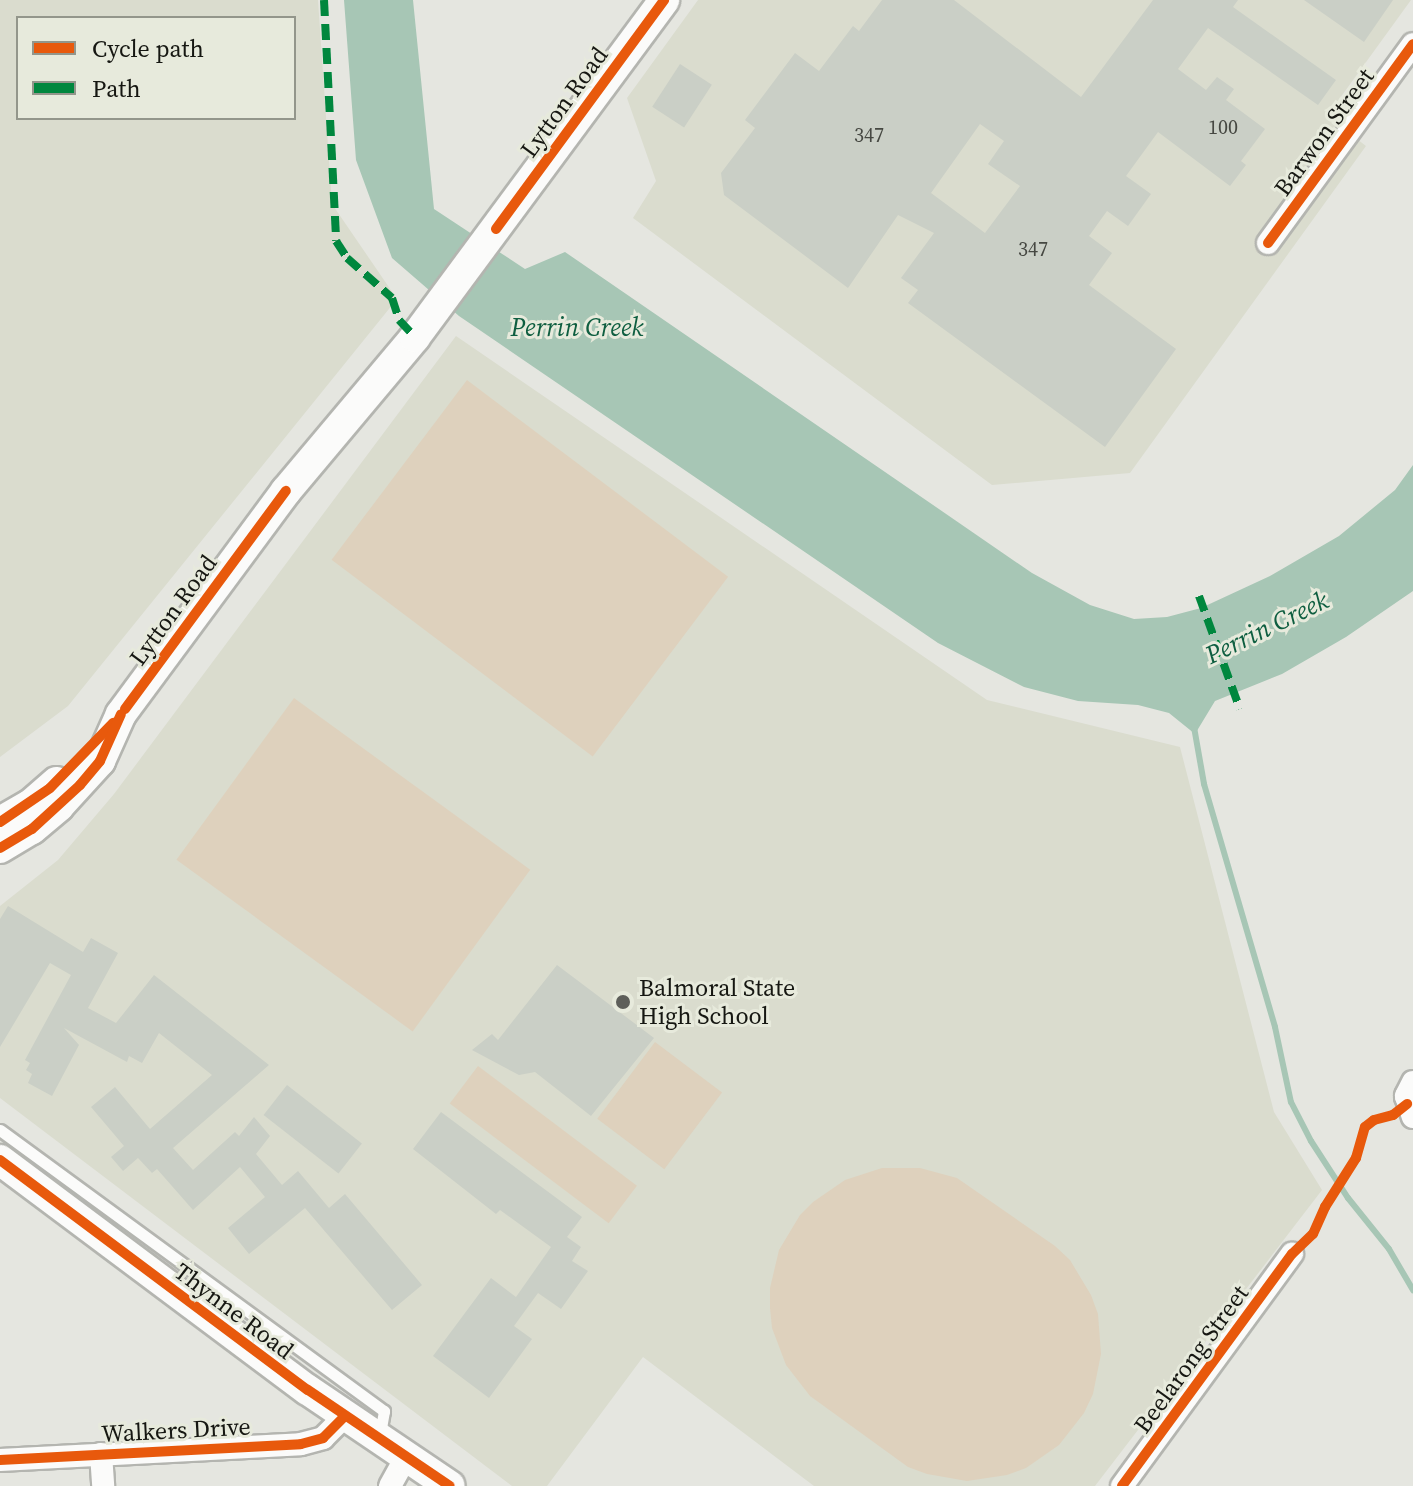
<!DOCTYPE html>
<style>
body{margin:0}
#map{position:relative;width:1413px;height:1486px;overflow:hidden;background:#e5e6e0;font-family:"Source Serif 4",serif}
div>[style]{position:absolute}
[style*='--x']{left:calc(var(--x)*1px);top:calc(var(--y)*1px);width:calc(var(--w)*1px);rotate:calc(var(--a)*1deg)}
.built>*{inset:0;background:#dadcce}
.green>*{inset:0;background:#ded1bd;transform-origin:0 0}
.water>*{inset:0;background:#a7c6b5}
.stream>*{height:6px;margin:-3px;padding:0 3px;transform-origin:3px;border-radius:3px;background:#a7c6b5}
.building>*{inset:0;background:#cacfc6;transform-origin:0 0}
.roads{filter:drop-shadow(2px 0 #b4b5b0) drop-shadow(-2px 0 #b4b5b0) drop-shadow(0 2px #b4b5b0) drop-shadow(0 -2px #b4b5b0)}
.lane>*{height:11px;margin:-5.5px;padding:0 5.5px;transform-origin:5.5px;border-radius:5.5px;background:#fbfbfa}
.street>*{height:22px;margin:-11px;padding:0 11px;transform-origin:11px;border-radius:11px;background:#fbfbfa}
.secondary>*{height:30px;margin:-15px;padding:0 15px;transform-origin:15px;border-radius:15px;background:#fbfbfa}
.quiet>*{height:8px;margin-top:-4px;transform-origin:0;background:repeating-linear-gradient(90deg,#00873e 0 16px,transparent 0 24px)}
.cycleway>*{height:10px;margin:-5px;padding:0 5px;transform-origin:5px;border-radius:5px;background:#e8590c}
.dots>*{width:22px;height:22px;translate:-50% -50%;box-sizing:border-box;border:4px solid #e7eadc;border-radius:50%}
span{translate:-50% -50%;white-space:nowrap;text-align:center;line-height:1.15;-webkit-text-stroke:6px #e7eadc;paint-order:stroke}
.number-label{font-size:20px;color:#464842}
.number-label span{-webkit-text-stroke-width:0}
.street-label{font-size:24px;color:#161712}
.poi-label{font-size:24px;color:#161712}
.left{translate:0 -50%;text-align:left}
.water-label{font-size:26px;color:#0e5e40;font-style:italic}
.legend{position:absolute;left:16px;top:16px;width:280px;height:104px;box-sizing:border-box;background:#e7eadc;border:2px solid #93968b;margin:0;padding:10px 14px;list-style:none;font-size:24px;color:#161712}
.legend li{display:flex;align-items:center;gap:16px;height:40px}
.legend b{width:40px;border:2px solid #93968b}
</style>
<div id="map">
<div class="built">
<div style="clip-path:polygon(evenodd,0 0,318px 0,332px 204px,397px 299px,68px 706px,0 757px,0 0,18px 18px,294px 18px,294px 118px,18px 118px,18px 18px)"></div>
<div style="clip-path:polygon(698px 0,1411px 0,1327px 116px,1366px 146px,1130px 473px,992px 485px,633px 218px,656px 181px,627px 98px)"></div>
<div style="clip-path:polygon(456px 336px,987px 700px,1180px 747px,1274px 1112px,1322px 1190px,1095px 1486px,814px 1486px,643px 1357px,547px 1486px,512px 1486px,0 1098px,0 906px,58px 860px,114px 794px)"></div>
</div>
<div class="green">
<div style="left:467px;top:380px;width:327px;height:225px;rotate:37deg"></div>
<div style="left:294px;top:698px;width:292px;height:200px;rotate:36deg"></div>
<div style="left:655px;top:1042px;width:84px;height:96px;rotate:37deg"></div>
<div style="left:478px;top:1066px;width:199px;height:47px;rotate:37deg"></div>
<div style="clip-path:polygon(882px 1168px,920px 1168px,957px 1178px,1055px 1246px,1070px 1260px,1091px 1295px,1098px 1314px,1101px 1354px,1093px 1394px,1084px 1413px,1059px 1445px,1026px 1468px,1007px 1475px,967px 1481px,927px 1474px,908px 1467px,810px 1396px,786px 1365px,772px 1328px,770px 1308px,770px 1288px,779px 1250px,800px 1215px,813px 1202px,845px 1180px)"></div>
</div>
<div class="water">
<div style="clip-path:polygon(344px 0,413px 0,434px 209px,525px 269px,565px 252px,1032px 573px,1090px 605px,1134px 619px,1167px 617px,1201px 608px,1270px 576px,1339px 536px,1395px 490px,1413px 465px,1413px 591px,1346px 637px,1282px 674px,1215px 701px,1195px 734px,1169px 713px,1138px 705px,1078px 701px,1024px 687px,938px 643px,459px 316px,392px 258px,356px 160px)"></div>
</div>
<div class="stream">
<div style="--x:1194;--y:727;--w:58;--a:80"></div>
<div style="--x:1204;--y:784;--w:253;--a:73.7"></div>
<div style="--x:1275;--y:1027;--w:77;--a:78"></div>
<div style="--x:1291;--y:1102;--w:44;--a:62.9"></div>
<div style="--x:1311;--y:1141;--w:68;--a:57"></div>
<div style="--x:1348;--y:1198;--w:65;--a:51.2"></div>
<div style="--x:1389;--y:1249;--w:48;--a:59.7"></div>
</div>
<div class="building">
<div style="clip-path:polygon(evenodd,882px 0,954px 0,1081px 97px,1153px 0,1238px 0,1233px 7px,1336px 80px,1318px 105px,1208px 28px,1178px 69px,1206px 90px,1217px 77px,1234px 89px,1226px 100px,1265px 129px,1241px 161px,1246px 165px,1230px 186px,1158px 132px,1126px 176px,1151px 194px,1128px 226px,1107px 211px,1089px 236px,1112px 253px,1089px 285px,1176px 349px,1105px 447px,908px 303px,918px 290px,901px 278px,934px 233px,898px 215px,848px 288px,724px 195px,721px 173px,755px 128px,745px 120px,795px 53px,819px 71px,853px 26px,859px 31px,882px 0,980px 124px,1004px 141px,988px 164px,1020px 186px,985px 233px,931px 193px,980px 124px)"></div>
<div style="clip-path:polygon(1304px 0,1393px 0,1364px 42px)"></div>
<div style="left:680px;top:64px;width:38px;height:51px;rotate:33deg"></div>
<div style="clip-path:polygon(8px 906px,83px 952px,91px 938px,118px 953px,88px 1008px,116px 1023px,154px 975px,269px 1065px,173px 1148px,193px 1170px,235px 1132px,239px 1136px,254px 1117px,270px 1136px,256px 1154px,282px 1185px,298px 1171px,329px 1208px,345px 1194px,422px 1285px,392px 1310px,305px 1208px,249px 1254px,228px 1228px,265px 1197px,240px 1167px,193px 1210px,157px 1169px,152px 1173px,138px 1158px,123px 1171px,111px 1157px,124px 1146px,91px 1107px,115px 1087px,150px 1129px,212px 1075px,159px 1033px,142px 1063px,129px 1056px,127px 1062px,64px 1028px,79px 1045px,52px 1096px,28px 1083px,32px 1074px,26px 1070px,30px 1063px,25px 1060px,71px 975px,50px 963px,0 1047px,0 919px)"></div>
<div style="clip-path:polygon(557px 965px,654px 1038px,591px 1116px,535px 1072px,519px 1075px,472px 1050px,492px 1034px,498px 1040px)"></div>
<div style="left:287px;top:1085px;width:95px;height:38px;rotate:38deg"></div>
<div style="clip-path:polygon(441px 1112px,582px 1217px,567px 1237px,581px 1247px,572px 1261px,588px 1271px,561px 1309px,538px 1293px,514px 1326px,532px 1339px,489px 1398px,433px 1356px,491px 1278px,516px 1297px,551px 1247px,500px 1210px,496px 1214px,413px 1149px)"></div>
</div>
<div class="roads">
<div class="lane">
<div style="--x:0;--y:1130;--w:476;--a:36.2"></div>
<div style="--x:384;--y:1411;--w:23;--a:100"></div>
</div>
<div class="street">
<div style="--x:1268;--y:243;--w:246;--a:-53.9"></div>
<div style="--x:1413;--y:1082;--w:16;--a:117"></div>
<div style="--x:1406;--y:1096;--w:22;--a:72"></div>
<div style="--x:101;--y:1454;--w:32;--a:86"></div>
<div style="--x:0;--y:1460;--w:301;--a:-3"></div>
<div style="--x:301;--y:1444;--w:23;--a:-15"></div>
<div style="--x:323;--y:1438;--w:31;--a:-45"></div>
<div style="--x:390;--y:1486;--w:33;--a:-61"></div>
<div style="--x:1122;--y:1486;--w:288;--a:-53.8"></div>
</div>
<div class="secondary">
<div style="--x:0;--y:822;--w:34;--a:-30"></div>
<div style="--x:30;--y:805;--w:35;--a:-41"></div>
<div style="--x:0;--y:848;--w:37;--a:-31"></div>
<div style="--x:32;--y:829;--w:35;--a:-40"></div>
<div style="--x:59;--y:806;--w:61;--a:-47.7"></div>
<div style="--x:100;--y:761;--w:51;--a:-65.9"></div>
<div style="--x:121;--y:714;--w:277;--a:-53.5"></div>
<div style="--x:286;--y:491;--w:201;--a:-50"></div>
<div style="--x:415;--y:337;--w:419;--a:-53.5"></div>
<div style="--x:0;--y:1160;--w:384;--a:36.8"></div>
<div style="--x:308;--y:1390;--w:171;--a:34.1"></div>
</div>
</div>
<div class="quiet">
<div style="--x:324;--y:0;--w:241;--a:87.1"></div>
<div style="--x:336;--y:241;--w:20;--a:57"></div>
<div style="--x:347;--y:258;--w:60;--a:41.6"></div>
<div style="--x:392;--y:298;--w:23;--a:72"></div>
<div style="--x:399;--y:320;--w:23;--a:47"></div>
<div style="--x:1199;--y:596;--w:120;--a:70.1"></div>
</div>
<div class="cycleway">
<div style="--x:496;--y:229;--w:284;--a:-53.7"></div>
<div style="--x:1268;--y:243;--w:246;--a:-53.9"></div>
<div style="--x:125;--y:709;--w:271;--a:-53.6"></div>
<div style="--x:0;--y:822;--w:60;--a:-34.2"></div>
<div style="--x:50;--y:788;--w:91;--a:-45.9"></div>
<div style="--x:0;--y:848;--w:37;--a:-31"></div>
<div style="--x:32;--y:829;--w:65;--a:-42.5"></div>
<div style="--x:80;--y:785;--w:31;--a:-50"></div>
<div style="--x:100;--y:761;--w:51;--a:-65.9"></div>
<div style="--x:0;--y:1160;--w:384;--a:36.8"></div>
<div style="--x:308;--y:1390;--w:171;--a:34.1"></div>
<div style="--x:0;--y:1460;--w:301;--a:-3"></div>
<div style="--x:301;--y:1444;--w:23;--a:-15"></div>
<div style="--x:323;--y:1438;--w:31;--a:-45"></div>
<div style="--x:1122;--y:1486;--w:288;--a:-53.8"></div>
<div style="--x:1292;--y:1254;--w:29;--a:-44"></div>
<div style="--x:1313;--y:1234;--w:30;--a:-66"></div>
<div style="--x:1325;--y:1207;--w:58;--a:-57.7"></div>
<div style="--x:1356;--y:1158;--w:32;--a:-74"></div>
<div style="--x:1365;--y:1127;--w:11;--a:-38"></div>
<div style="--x:1374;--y:1120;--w:20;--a:-15"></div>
<div style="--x:1393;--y:1115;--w:18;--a:-38"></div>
</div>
<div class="dots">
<div style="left:623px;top:1002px;background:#5e5f5a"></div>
</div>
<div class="number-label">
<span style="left:1223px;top:127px">100</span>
<span style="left:869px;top:135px">347</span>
<span style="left:1033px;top:249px">347</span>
</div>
<div class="street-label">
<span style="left:564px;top:102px;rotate:-54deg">Lytton Road</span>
<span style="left:1324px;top:132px;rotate:-54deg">Barwon Street</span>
<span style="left:173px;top:610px;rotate:-54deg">Lytton Road</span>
<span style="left:234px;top:1311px;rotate:37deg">Thynne Road</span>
<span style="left:1191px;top:1359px;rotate:-54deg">Beelarong Street</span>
<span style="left:176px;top:1430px;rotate:-3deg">Walkers Drive</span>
</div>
<div class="poi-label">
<span class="left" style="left:639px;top:1002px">Balmoral State<br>High School</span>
</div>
<div class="water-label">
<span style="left:577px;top:328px">Perrin Creek</span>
<span style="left:1267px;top:628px;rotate:-26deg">Perrin Creek</span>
</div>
<ul class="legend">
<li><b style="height:10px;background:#e8590c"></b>Cycle path</li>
<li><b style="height:10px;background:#00873e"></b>Path</li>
</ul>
</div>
